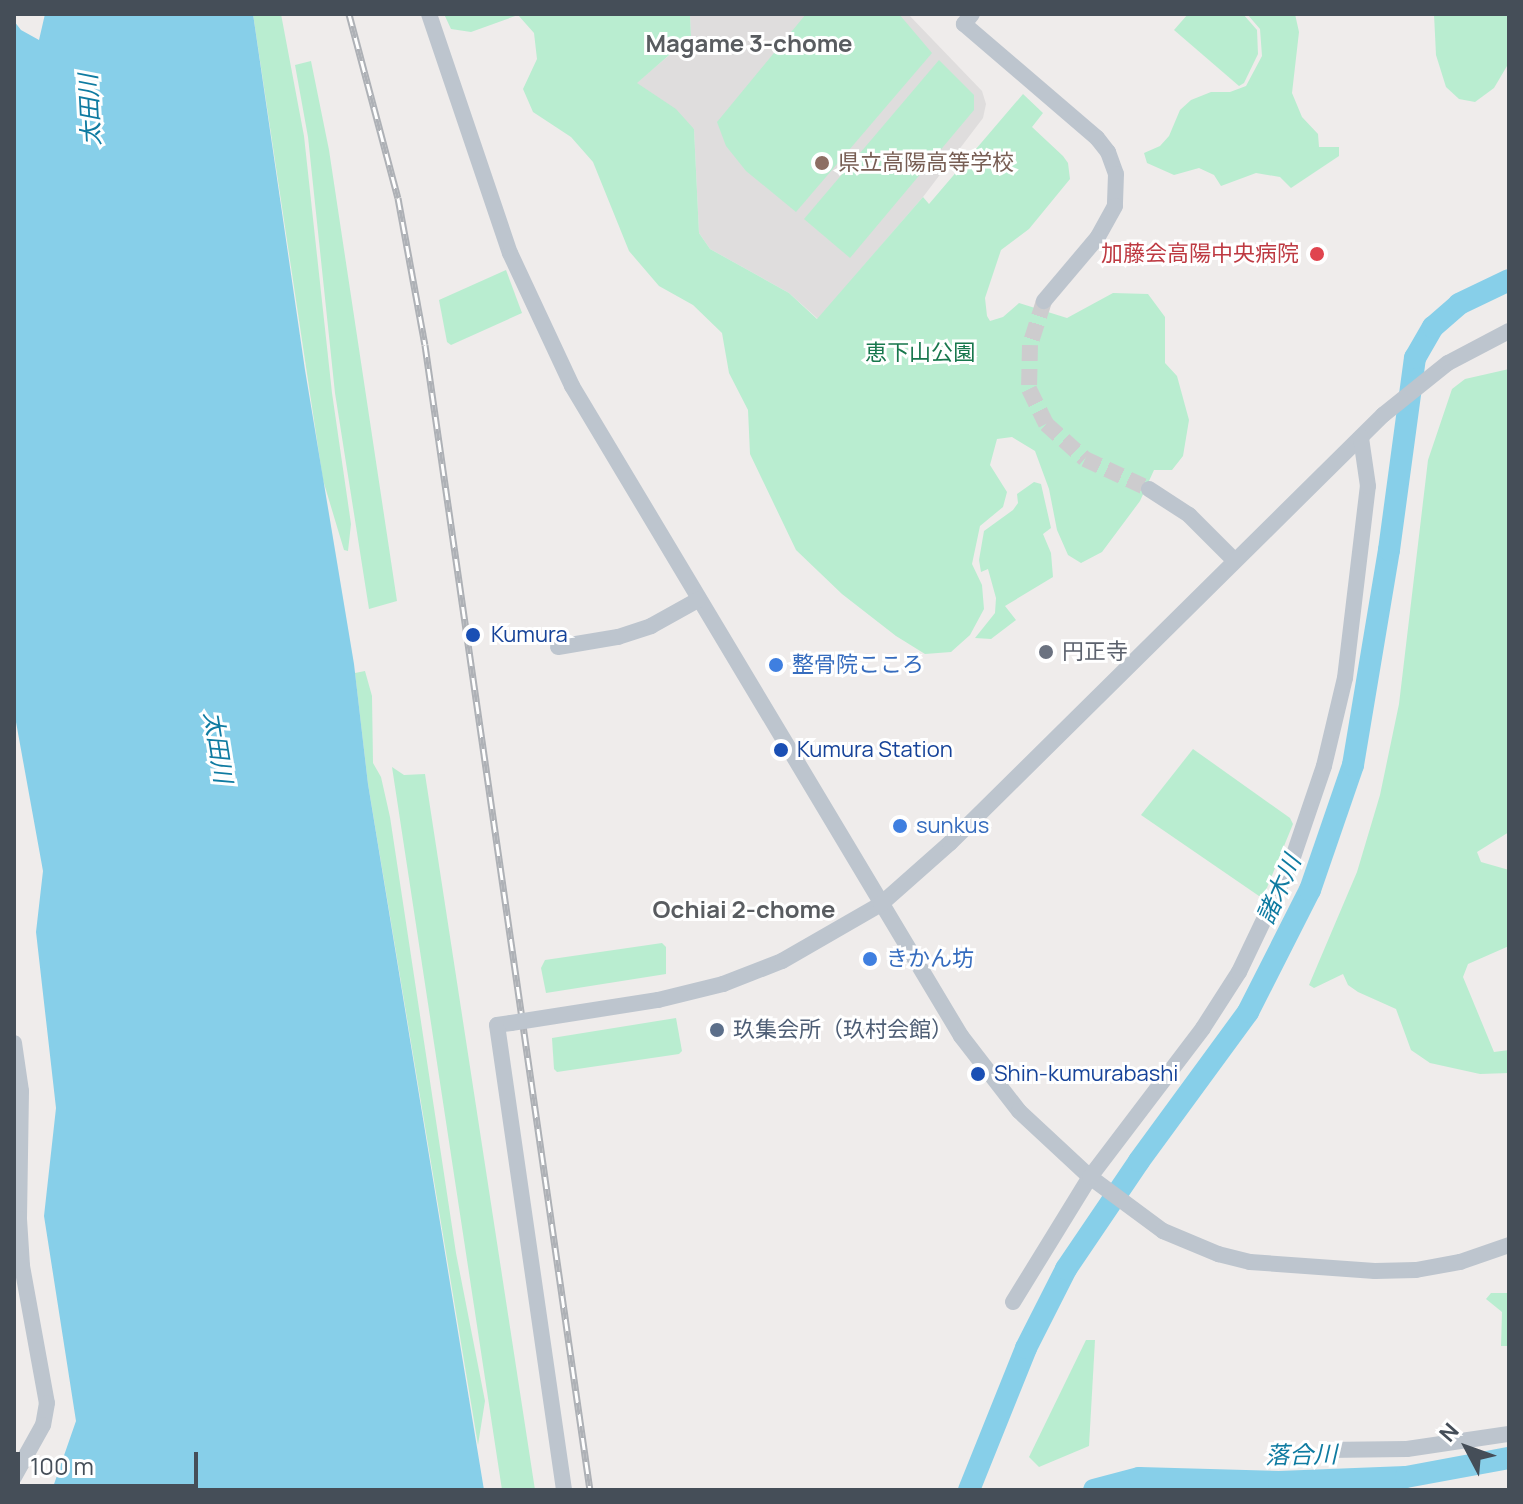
<!DOCTYPE html>
<meta charset="utf-8">
<style>
body{margin:0}
#map{position:relative;width:1523px;height:1504px;overflow:hidden;background:#efeceb;font-family:Manrope,"Noto Sans JP",sans-serif}
div>[style]{position:absolute}
[style*='--x']{left:calc(var(--x)*1px);top:calc(var(--y)*1px);width:calc(var(--w)*1px);rotate:calc(var(--a)*1deg)}
.education>*{inset:0;background:#dfdddd}
.green>*{inset:0;background:#b9edd0}
.water>*{inset:0;background:#87cfe9}
.river>*{height:22px;margin:-11px;padding:0 11px;transform-origin:11px;border-radius:11px;background:#87cfe9}
.tertiary-tunnel>*{height:16px;margin-top:-8px;transform-origin:0;background:repeating-linear-gradient(90deg,#cdccce 0 16px,transparent 0 24px)}
.tertiary>*{height:16px;margin:-8px;padding:0 8px;transform-origin:8px;border-radius:8px;background:#bdc5ce}
.rail>*{height:7px;margin-top:-3.5px;transform-origin:0;background:repeating-linear-gradient(90deg,#fff 0 12px,#aeb1b6 0 24px);box-sizing:border-box;border-block:2px solid #aeb1b6}
.tertiary-bridge>*{height:16px;margin:-8px;padding:0 8px;transform-origin:8px;border-radius:8px;background:#bdc5ce}
.dots>*{width:22px;height:22px;translate:-50% -50%;box-sizing:border-box;border:4px solid #fff;border-radius:50%}
span{translate:-50% -50%;white-space:nowrap;text-align:center;line-height:1.15;-webkit-text-stroke:6px #fff;paint-order:stroke}
.education-label{font-size:22px;color:#785e54}
.left{translate:0 -50%;text-align:left}
.health-label{font-size:22px;color:#be3a42}
.right{translate:-100% -50%;text-align:right}
.park-label{font-size:22px;color:#18774d}
.transit-label{font-size:22px;color:#164399}
.worship-label{font-size:22px;color:#5b616d}
.shop-label{font-size:22px;color:#366cbe}
.service-label{font-size:22px;color:#4e5e75}
.neighbourhood-label{font-size:24px;color:#595c60;font-weight:700}
.water-label{font-size:24px;color:#0f7ba1;font-style:italic}
.frame{position:absolute;inset:0;border:16px solid #454e58;pointer-events:none}
.north{position:absolute;left:1427px;top:1408px;width:80px;height:80px;-webkit-text-stroke:6px #fff;paint-order:stroke;rotate:311deg;font-size:22px;font-weight:700;line-height:32px;text-align:center;color:#454e58}
.north::after{content:'';display:block;margin:auto;width:28px;height:36px;background:#454e58;clip-path:polygon(50% 0,100% 100%,50% 72%,0 100%)}
.scale{position:absolute;left:16px;top:1452px;width:182px;height:36px;box-sizing:border-box;border:4px solid #454e58;border-top:0;padding-left:10px;font-size:24px;line-height:28px;white-space:nowrap;color:#454e58;-webkit-text-stroke:6px #fff;paint-order:stroke}
</style>
<div id="map">
<div class="education">
<div style="clip-path:polygon(690px 14px,908px 14px,982px 91px,986px 104px,983px 118px,923px 197px,818px 319px,789px 293px,710px 249px,699px 233px,694px 129px,636px 83px,691px 37px)"></div>
</div>
<div class="green">
<div style="clip-path:polygon(253px 14px,281px 14px,304px 136px,332px 393px,351px 524px,348px 551px,344px 550px,323px 480px)"></div>
<div style="clip-path:polygon(444px 14px,690px 14px,691px 36px,637px 83px,676px 109px,694px 129px,699px 233px,710px 249px,789px 293px,817px 319px,923px 197px,929px 204px,1023px 94px,1043px 113px,1032px 127px,1063px 156px,1068px 163px,1070px 179px,1029px 229px,1001px 250px,985px 298px,987px 316px,990px 321px,1003px 317px,1019px 303px,1067px 318px,1113px 293px,1148px 294px,1165px 317px,1165px 363px,1177px 376px,1189px 420px,1183px 456px,1172px 470px,1154px 470px,1140px 501px,1102px 552px,1081px 563px,1068px 555px,1057px 530px,1049px 489px,1035px 451px,1012px 437px,997px 439px,990px 465px,1007px 492px,1003px 507px,980px 526px,972px 564px,982px 585px,984px 609px,970px 635px,951px 652px,925px 654px,896px 636px,842px 594px,796px 550px,750px 454px,748px 410px,729px 373px,722px 333px,693px 305px,659px 286px,629px 251px,593px 162px,571px 137px,533px 112px,523px 89px,537px 59px,534px 33px,518px 15px,471px 32px,451px 29px)"></div>
<div style="clip-path:polygon(806px 14px,899px 14px,932px 53px,796px 212px,746px 171px,726px 146px,717px 122px)"></div>
<div style="clip-path:polygon(1188px 14px,1243px 14px,1257px 30px,1258px 54px,1244px 83px,1239px 86px,1174px 30px)"></div>
<div style="clip-path:polygon(1247px 14px,1295px 14px,1299px 32px,1292px 93px,1302px 117px,1318px 134px,1319px 147px,1339px 147px,1339px 156px,1291px 188px,1280px 177px,1256px 173px,1221px 186px,1214px 175px,1199px 168px,1174px 175px,1147px 163px,1144px 153px,1160px 146px,1169px 136px,1180px 110px,1191px 100px,1211px 92px,1230px 92px,1246px 86px,1262px 56px,1260px 29px)"></div>
<div style="clip-path:polygon(1434px 14px,1509px 14px,1507px 66px,1494px 88px,1475px 102px,1459px 99px,1446px 87px,1436px 55px)"></div>
<div style="clip-path:polygon(939px 60px,974px 95px,974px 110px,850px 258px,804px 219px)"></div>
<div style="clip-path:polygon(311px 61px,329px 150px,397px 601px,369px 609px,335px 393px,308px 137px,295px 65px)"></div>
<div style="clip-path:polygon(506px 270px,522px 313px,451px 345px,447px 342px,439px 300px)"></div>
<div style="clip-path:polygon(1509px 369px,1509px 832px,1477px 852px,1481px 862px,1509px 870px,1509px 946px,1468px 964px,1463px 977px,1494px 1052px,1509px 1050px,1509px 1073px,1480px 1074px,1430px 1063px,1411px 1050px,1396px 1009px,1358px 992px,1348px 985px,1343px 974px,1314px 988px,1309px 985px,1357px 872px,1380px 795px,1399px 704px,1428px 460px,1452px 389px,1465px 379px)"></div>
<div style="clip-path:polygon(1034px 482px,1041px 484px,1051px 528px,1043px 534px,1051px 553px,1053px 577px,1005px 606px,1016px 620px,991px 639px,975px 638px,995px 613px,996px 598px,988px 569px,981px 572px,979px 560px,984px 531px,1013px 510px,1018px 503px,1017px 494px)"></div>
<div style="clip-path:polygon(365px 671px,372px 696px,373px 763px,381px 777px,390px 817px,456px 1253px,485px 1401px,478px 1445px,368px 784px,355px 673px)"></div>
<div style="clip-path:polygon(1193px 749px,1290px 818px,1293px 824px,1264px 895px,1259px 896px,1141px 815px)"></div>
<div style="clip-path:polygon(392px 767px,404px 775px,425px 774px,535px 1490px,502px 1490px)"></div>
<div style="clip-path:polygon(662px 943px,666px 947px,666px 974px,546px 993px,541px 968px,545px 960px)"></div>
<div style="clip-path:polygon(676px 1018px,682px 1051px,679px 1054px,557px 1072px,554px 1069px,552px 1038px)"></div>
<div style="clip-path:polygon(1491px 1293px,1509px 1293px,1509px 1346px,1501px 1346px,1502px 1312px,1486px 1299px)"></div>
<div style="clip-path:polygon(1086px 1340px,1095px 1340px,1089px 1446px,1039px 1467px,1029px 1457px)"></div>
</div>
<div class="water">
<div style="clip-path:polygon(45px 14px,253px 14px,305px 370px,354px 664px,368px 784px,484px 1490px,52px 1490px,76px 1421px,44px 1216px,56px 1108px,36px 932px,43px 871px,14px 711px,14px 21px,21px 30px,39px 40px)"></div>
</div>
<div class="river">
<div style="--x:969;--y:1490;--w:153;--a:-68.1"></div>
<div style="--x:1026;--y:1348;--w:89;--a:-63.1"></div>
<div style="--x:1066;--y:1269;--w:130;--a:-55.9"></div>
<div style="--x:1139;--y:1161;--w:185;--a:-53.8"></div>
<div style="--x:1248;--y:1012;--w:137;--a:-63.1"></div>
<div style="--x:1310;--y:890;--w:132;--a:-71"></div>
<div style="--x:1353;--y:765;--w:218;--a:-80.5"></div>
<div style="--x:1389;--y:550;--w:194;--a:-82.3"></div>
<div style="--x:1415;--y:358;--w:36;--a:-60"></div>
<div style="--x:1433;--y:327;--w:35;--a:-41"></div>
<div style="--x:1459;--y:304;--w:55;--a:-25.6"></div>
<div style="--x:1094;--y:1490;--w:47;--a:-14.9"></div>
<div style="--x:1139;--y:1478;--w:140;--a:1.6"></div>
<div style="--x:1279;--y:1482;--w:127;--a:-2.3"></div>
<div style="--x:1406;--y:1477;--w:105;--a:-10.5"></div>
</div>
<div class="tertiary-tunnel">
<div style="--x:1044;--y:301;--w:46;--a:107.7"></div>
<div style="--x:1030;--y:345;--w:44;--a:91.3"></div>
<div style="--x:1029;--y:389;--w:39;--a:64"></div>
<div style="--x:1046;--y:424;--w:52;--a:41.9"></div>
<div style="--x:1085;--y:459;--w:71;--a:25.1"></div>
</div>
<div class="tertiary">
<div style="--x:429;--y:14;--w:252;--a:71.3"></div>
<div style="--x:510;--y:253;--w:147;--a:65"></div>
<div style="--x:572;--y:386;--w:758;--a:59.1"></div>
<div style="--x:961;--y:1036;--w:95;--a:52.3"></div>
<div style="--x:1019;--y:1111;--w:97;--a:42.9"></div>
<div style="--x:1090;--y:1177;--w:91;--a:36.5"></div>
<div style="--x:1163;--y:1231;--w:60;--a:22.7"></div>
<div style="--x:1218;--y:1254;--w:33;--a:14"></div>
<div style="--x:1250;--y:1262;--w:125;--a:4.1"></div>
<div style="--x:1375;--y:1271;--w:41;--a:-1.4"></div>
<div style="--x:1416;--y:1270;--w:45;--a:-10.3"></div>
<div style="--x:1460;--y:1262;--w:52;--a:-19.1"></div>
<div style="--x:972;--y:14;--w:13;--a:129"></div>
<div style="--x:964;--y:24;--w:175;--a:40.6"></div>
<div style="--x:1097;--y:138;--w:18;--a:52"></div>
<div style="--x:1108;--y:152;--w:23;--a:70"></div>
<div style="--x:1116;--y:174;--w:32;--a:92"></div>
<div style="--x:1115;--y:206;--w:35;--a:119"></div>
<div style="--x:1098;--y:237;--w:84;--a:130.2"></div>
<div style="--x:1149;--y:489;--w:48;--a:33"></div>
<div style="--x:1189;--y:515;--w:64;--a:45"></div>
<div style="--x:558;--y:647;--w:61;--a:-9.5"></div>
<div style="--x:618;--y:637;--w:35;--a:-18"></div>
<div style="--x:651;--y:626;--w:54;--a:-29"></div>
<div style="--x:723;--y:984;--w:63;--a:-21.3"></div>
<div style="--x:782;--y:961;--w:114;--a:-29.9"></div>
<div style="--x:881;--y:904;--w:92;--a:-41.5"></div>
<div style="--x:950;--y:843;--w:609;--a:-44.67"></div>
<div style="--x:1383;--y:415;--w:83;--a:-38.7"></div>
<div style="--x:1448;--y:363;--w:69;--a:-27.7"></div>
<div style="--x:511;--y:1023;--w:14;--a:172"></div>
<div style="--x:497;--y:1025;--w:470;--a:81.8"></div>
<div style="--x:14;--y:1043;--w:49;--a:81.7"></div>
<div style="--x:21;--y:1091;--w:128;--a:90.9"></div>
<div style="--x:19;--y:1219;--w:47;--a:86.3"></div>
<div style="--x:22;--y:1266;--w:139;--a:79.7"></div>
<div style="--x:47;--y:1403;--w:22;--a:100"></div>
<div style="--x:43;--y:1425;--w:60;--a:119.1"></div>
<div style="--x:1013;--y:1302;--w:147;--a:-58.4"></div>
<div style="--x:1090;--y:1177;--w:187;--a:-52.8"></div>
<div style="--x:1203;--y:1028;--w:67;--a:-57.3"></div>
<div style="--x:1239;--y:972;--w:121;--a:-64.5"></div>
<div style="--x:1291;--y:863;--w:102;--a:-71.2"></div>
<div style="--x:1324;--y:766;--w:90;--a:-76.6"></div>
<div style="--x:1345;--y:678;--w:193;--a:-83.2"></div>
<div style="--x:1368;--y:486;--w:49;--a:-98.3"></div>
<div style="--x:1325;--y:1450;--w:82;--a:-0.7"></div>
<div style="--x:1407;--y:1449;--w:103;--a:-8.4"></div>
</div>
<div class="rail">
<div style="--x:349;--y:14;--w:190;--a:75.1"></div>
<div style="--x:398;--y:198;--w:149;--a:79.6"></div>
<div style="--x:425;--y:345;--w:1157;--a:81.8"></div>
</div>
<div class="tertiary-bridge">
<div style="--x:511;--y:1023;--w:149;--a:-8.9"></div>
<div style="--x:658;--y:1000;--w:67;--a:-13.8"></div>
</div>
<div class="dots">
<div style="left:822px;top:163px;background:#8d6e63"></div>
<div style="left:1317px;top:254px;background:#e0444e"></div>
<div style="left:473px;top:635px;background:#1a4fb4"></div>
<div style="left:1046px;top:652px;background:#6b7280"></div>
<div style="left:776px;top:665px;background:#3f7fe0"></div>
<div style="left:781px;top:750px;background:#1a4fb4"></div>
<div style="left:900px;top:826px;background:#3f7fe0"></div>
<div style="left:870px;top:959px;background:#3f7fe0"></div>
<div style="left:717px;top:1030px;background:#5c6f8a"></div>
<div style="left:978px;top:1074px;background:#1a4fb4"></div>
</div>
<div class="education-label">
<span class="left" style="left:838px;top:163px">県立高陽高等学校</span>
</div>
<div class="health-label">
<span class="right" style="left:1299px;top:254px">加藤会高陽中央病院</span>
</div>
<div class="park-label">
<span style="left:920px;top:353px">恵下山公園</span>
</div>
<div class="transit-label">
<span class="left" style="left:491px;top:635px">Kumura</span>
<span class="left" style="left:797px;top:750px">Kumura Station</span>
<span class="left" style="left:994px;top:1074px">Shin-kumurabashi</span>
</div>
<div class="worship-label">
<span class="left" style="left:1062px;top:652px">円正寺</span>
</div>
<div class="shop-label">
<span class="left" style="left:792px;top:665px">整骨院こころ</span>
<span class="left" style="left:916px;top:826px">sunkus</span>
<span class="left" style="left:886px;top:959px">きかん坊</span>
</div>
<div class="service-label">
<span class="left" style="left:733px;top:1030px">玖集会所（玖村会館）</span>
</div>
<div class="neighbourhood-label">
<span style="left:749px;top:43px">Magame 3-chome</span>
<span style="left:744px;top:909px">Ochiai 2-chome</span>
</div>
<div class="water-label">
<span style="left:89px;top:110px;rotate:-93deg">太田川</span>
<span style="left:219px;top:747px;rotate:81deg">太田川</span>
<span style="left:1278px;top:889px;rotate:-66deg">諸木川</span>
<span style="left:1301px;top:1454px;rotate:-1deg">落合川</span>
</div>
<div class="frame"></div>
<div class="north">N</div>
<div class="scale">100 m</div>
</div>
